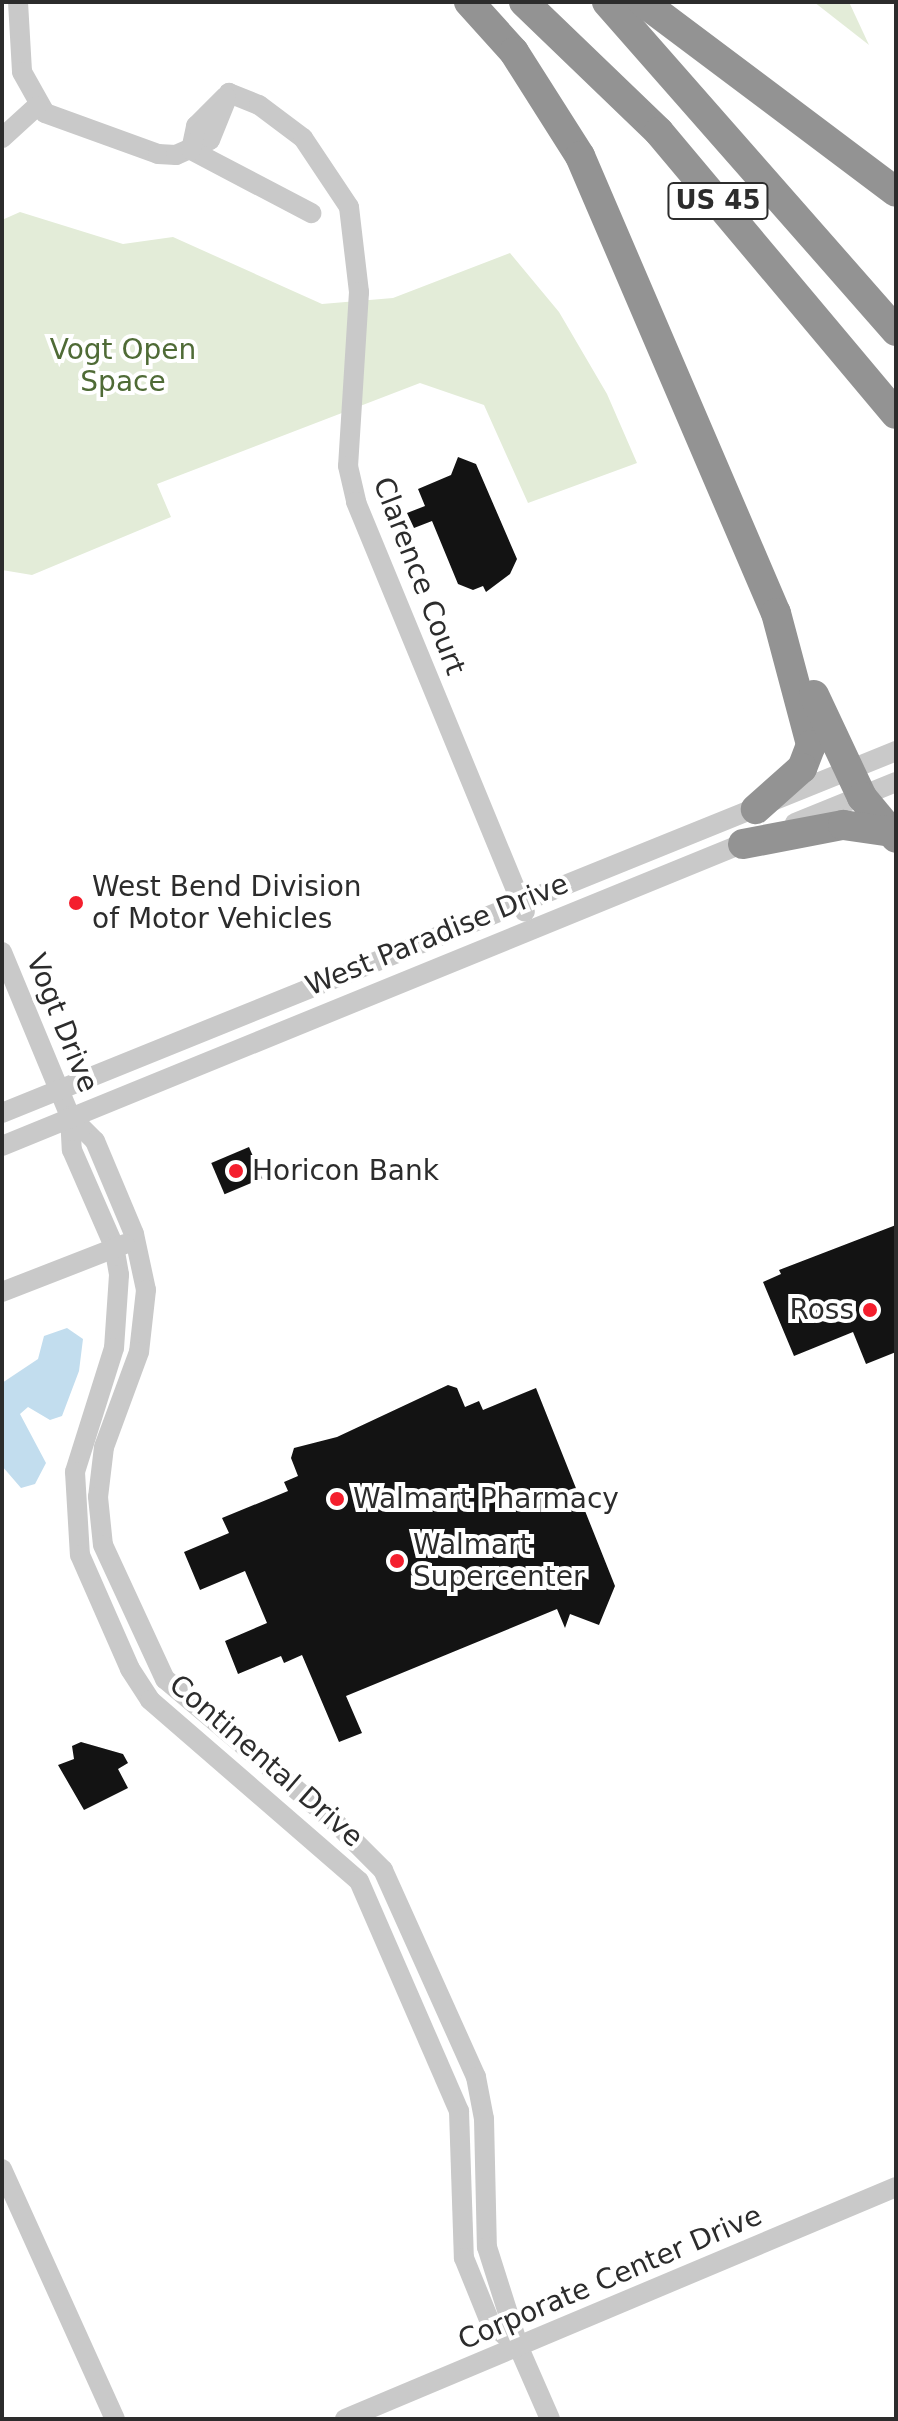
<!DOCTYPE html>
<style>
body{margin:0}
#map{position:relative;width:898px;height:2421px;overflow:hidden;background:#fff;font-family:"DejaVu Sans",sans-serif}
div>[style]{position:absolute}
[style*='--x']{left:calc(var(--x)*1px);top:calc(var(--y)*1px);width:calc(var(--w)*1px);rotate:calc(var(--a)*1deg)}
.green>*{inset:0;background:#e3ecd8}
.water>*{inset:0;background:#c2ddee}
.building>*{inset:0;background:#131313;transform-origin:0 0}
.minor>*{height:20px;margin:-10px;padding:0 10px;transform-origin:10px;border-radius:10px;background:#c9c9c9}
.highway>*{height:30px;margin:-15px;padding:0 15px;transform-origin:15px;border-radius:15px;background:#939393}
.dots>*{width:22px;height:22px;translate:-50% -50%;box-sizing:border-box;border:4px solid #fff;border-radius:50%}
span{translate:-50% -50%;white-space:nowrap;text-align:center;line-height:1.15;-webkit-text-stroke:8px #fff;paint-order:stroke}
.shield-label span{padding:2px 6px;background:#fff;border:2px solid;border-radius:6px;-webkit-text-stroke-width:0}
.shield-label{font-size:26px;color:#2c2c2c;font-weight:700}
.park-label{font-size:28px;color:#4f6b36}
.street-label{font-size:28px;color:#2c2c2c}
.poi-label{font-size:28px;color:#2c2c2c}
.left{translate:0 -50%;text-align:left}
.right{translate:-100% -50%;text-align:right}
.frame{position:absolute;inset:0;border:4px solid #2c2c2c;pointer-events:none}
</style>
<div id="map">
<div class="green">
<div style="clip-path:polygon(814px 2px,849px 2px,869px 45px)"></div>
<div style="clip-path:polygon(20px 212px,123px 244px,173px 237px,322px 304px,393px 298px,510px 253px,559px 312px,607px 394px,637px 463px,528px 503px,484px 405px,420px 383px,157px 484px,171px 517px,32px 575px,2px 570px,2px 220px)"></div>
</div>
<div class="water">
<div style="clip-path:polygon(67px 1328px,83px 1339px,79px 1371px,62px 1416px,50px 1420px,28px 1407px,20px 1414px,46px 1463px,35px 1484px,21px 1488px,2px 1466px,2px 1383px,38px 1359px,44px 1336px)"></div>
</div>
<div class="building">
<div style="clip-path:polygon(458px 457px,476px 464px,517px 559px,510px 574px,486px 592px,483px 586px,473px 590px,458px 584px,432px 521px,414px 528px,407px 513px,425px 506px,418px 489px,451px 475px)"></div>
<div style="left:249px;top:1147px;width:34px;height:41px;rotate:67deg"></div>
<div style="clip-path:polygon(896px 1225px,896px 1352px,866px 1364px,853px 1332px,794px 1356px,763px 1282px,781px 1274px,779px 1270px)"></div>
<div style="clip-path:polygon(448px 1385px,457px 1388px,465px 1407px,479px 1401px,483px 1410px,536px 1388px,615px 1586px,599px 1625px,570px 1614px,565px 1628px,557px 1609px,346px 1696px,362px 1733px,339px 1742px,302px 1655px,284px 1663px,281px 1656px,238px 1674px,225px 1641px,267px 1623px,245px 1571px,200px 1590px,184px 1552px,229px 1533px,222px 1518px,288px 1491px,284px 1482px,298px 1476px,291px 1458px,294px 1448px,337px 1437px)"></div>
<div style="clip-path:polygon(81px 1742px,123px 1754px,128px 1763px,118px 1769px,128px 1788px,84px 1810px,58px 1765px,74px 1759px,72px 1746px)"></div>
</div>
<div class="minor">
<div style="--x:18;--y:2;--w:70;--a:86.7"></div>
<div style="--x:22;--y:72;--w:47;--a:60.7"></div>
<div style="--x:45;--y:113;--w:120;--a:19.9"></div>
<div style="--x:158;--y:154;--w:18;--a:3"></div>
<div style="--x:176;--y:155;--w:37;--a:-24"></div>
<div style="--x:210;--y:140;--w:51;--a:-68"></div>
<div style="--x:229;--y:93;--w:32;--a:22"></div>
<div style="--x:259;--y:105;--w:55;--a:36.9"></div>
<div style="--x:303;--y:138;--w:83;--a:56.3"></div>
<div style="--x:349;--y:207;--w:86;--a:83.3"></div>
<div style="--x:359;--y:292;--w:174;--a:93.6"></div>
<div style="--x:348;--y:466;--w:37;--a:77"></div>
<div style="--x:356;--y:502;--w:443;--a:67.6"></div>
<div style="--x:2;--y:138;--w:47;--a:-42.4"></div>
<div style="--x:191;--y:150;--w:136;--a:27.7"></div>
<div style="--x:191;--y:150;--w:25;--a:-78"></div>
<div style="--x:196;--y:126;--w:42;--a:-45"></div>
<div style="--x:795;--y:823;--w:109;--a:-22.1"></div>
<div style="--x:2;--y:952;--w:178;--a:67.5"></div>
<div style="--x:70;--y:1116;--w:34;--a:87"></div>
<div style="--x:72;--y:1150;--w:105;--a:66.4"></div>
<div style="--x:114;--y:1246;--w:29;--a:80"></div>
<div style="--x:119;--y:1275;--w:73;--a:93.9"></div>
<div style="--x:114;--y:1348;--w:130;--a:107.5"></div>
<div style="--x:75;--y:1472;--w:83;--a:86.6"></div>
<div style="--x:80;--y:1555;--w:124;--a:66.3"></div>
<div style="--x:130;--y:1669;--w:37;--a:57"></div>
<div style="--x:150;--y:1700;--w:276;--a:40.9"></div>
<div style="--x:359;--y:1881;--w:251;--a:66.5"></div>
<div style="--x:459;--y:2111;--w:147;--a:88.1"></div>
<div style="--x:464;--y:2258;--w:69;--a:67.9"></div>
<div style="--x:490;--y:2322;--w:39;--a:42"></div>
<div style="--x:2;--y:1113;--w:965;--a:-22.04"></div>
<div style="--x:70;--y:1116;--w:35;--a:45"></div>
<div style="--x:95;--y:1141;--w:101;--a:67.2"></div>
<div style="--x:134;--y:1234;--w:57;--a:77.9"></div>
<div style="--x:146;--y:1290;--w:62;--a:96.4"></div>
<div style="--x:139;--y:1352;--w:101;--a:110.2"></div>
<div style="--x:104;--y:1447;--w:50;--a:96.8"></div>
<div style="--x:98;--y:1497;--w:48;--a:84.1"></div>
<div style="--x:103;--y:1545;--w:148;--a:65.2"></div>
<div style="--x:165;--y:1679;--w:222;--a:40.1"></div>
<div style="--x:335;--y:1822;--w:68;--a:45"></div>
<div style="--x:383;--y:1870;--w:227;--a:65.8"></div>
<div style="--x:476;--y:2077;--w:43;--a:79.2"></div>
<div style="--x:484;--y:2119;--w:128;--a:88.7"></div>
<div style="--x:487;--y:2247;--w:106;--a:72.4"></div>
<div style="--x:519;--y:2348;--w:77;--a:66.4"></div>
<div style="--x:2;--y:1146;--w:812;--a:-22.21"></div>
<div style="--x:2;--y:1292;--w:132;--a:-21.3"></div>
<div style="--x:2;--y:2169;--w:274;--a:65.7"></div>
<div style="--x:345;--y:2419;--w:598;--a:-22.83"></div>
</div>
<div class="highway">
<div style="--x:469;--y:2;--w:67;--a:48"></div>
<div style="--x:514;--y:52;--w:123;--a:57.6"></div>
<div style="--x:580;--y:156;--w:497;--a:66.8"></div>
<div style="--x:776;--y:613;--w:137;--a:75.1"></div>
<div style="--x:811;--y:745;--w:25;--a:111"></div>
<div style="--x:802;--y:768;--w:62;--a:138.3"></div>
<div style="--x:524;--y:2;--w:187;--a:43.9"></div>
<div style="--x:659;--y:132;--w:368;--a:50"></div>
<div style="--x:607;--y:2;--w:438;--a:48.7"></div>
<div style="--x:643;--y:2;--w:316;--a:36.9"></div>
<div style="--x:814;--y:695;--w:113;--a:64.8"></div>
<div style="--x:862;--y:797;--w:53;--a:50.3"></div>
<div style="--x:743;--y:844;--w:102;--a:-10.8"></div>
<div style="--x:843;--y:825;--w:49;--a:8.1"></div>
</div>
<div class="dots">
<div style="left:76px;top:903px;background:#f41e2d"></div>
<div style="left:236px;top:1171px;background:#f41e2d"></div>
<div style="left:870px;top:1310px;background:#f41e2d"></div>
<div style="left:337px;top:1499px;background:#f41e2d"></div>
<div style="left:397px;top:1561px;background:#f41e2d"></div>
</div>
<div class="shield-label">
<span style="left:718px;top:201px">US 45</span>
</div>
<div class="park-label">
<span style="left:123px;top:366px">Vogt Open<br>Space</span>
</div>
<div class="street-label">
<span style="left:419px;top:576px;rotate:69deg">Clarence Court</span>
<span style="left:437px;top:935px;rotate:-22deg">West Paradise Drive</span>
<span style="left:62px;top:1023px;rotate:68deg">Vogt Drive</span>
<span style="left:266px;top:1761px;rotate:41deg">Continental Drive</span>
<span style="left:610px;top:2278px;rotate:-23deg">Corporate Center Drive</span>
</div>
<div class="poi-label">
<span class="left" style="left:92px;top:903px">West Bend Division<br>of Motor Vehicles</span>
<span class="left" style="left:252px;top:1171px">Horicon Bank</span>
<span class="right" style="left:854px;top:1310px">Ross</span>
<span class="left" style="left:353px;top:1499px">Walmart Pharmacy</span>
<span class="left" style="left:413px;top:1561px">Walmart<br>Supercenter</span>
</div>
<div class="frame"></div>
</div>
